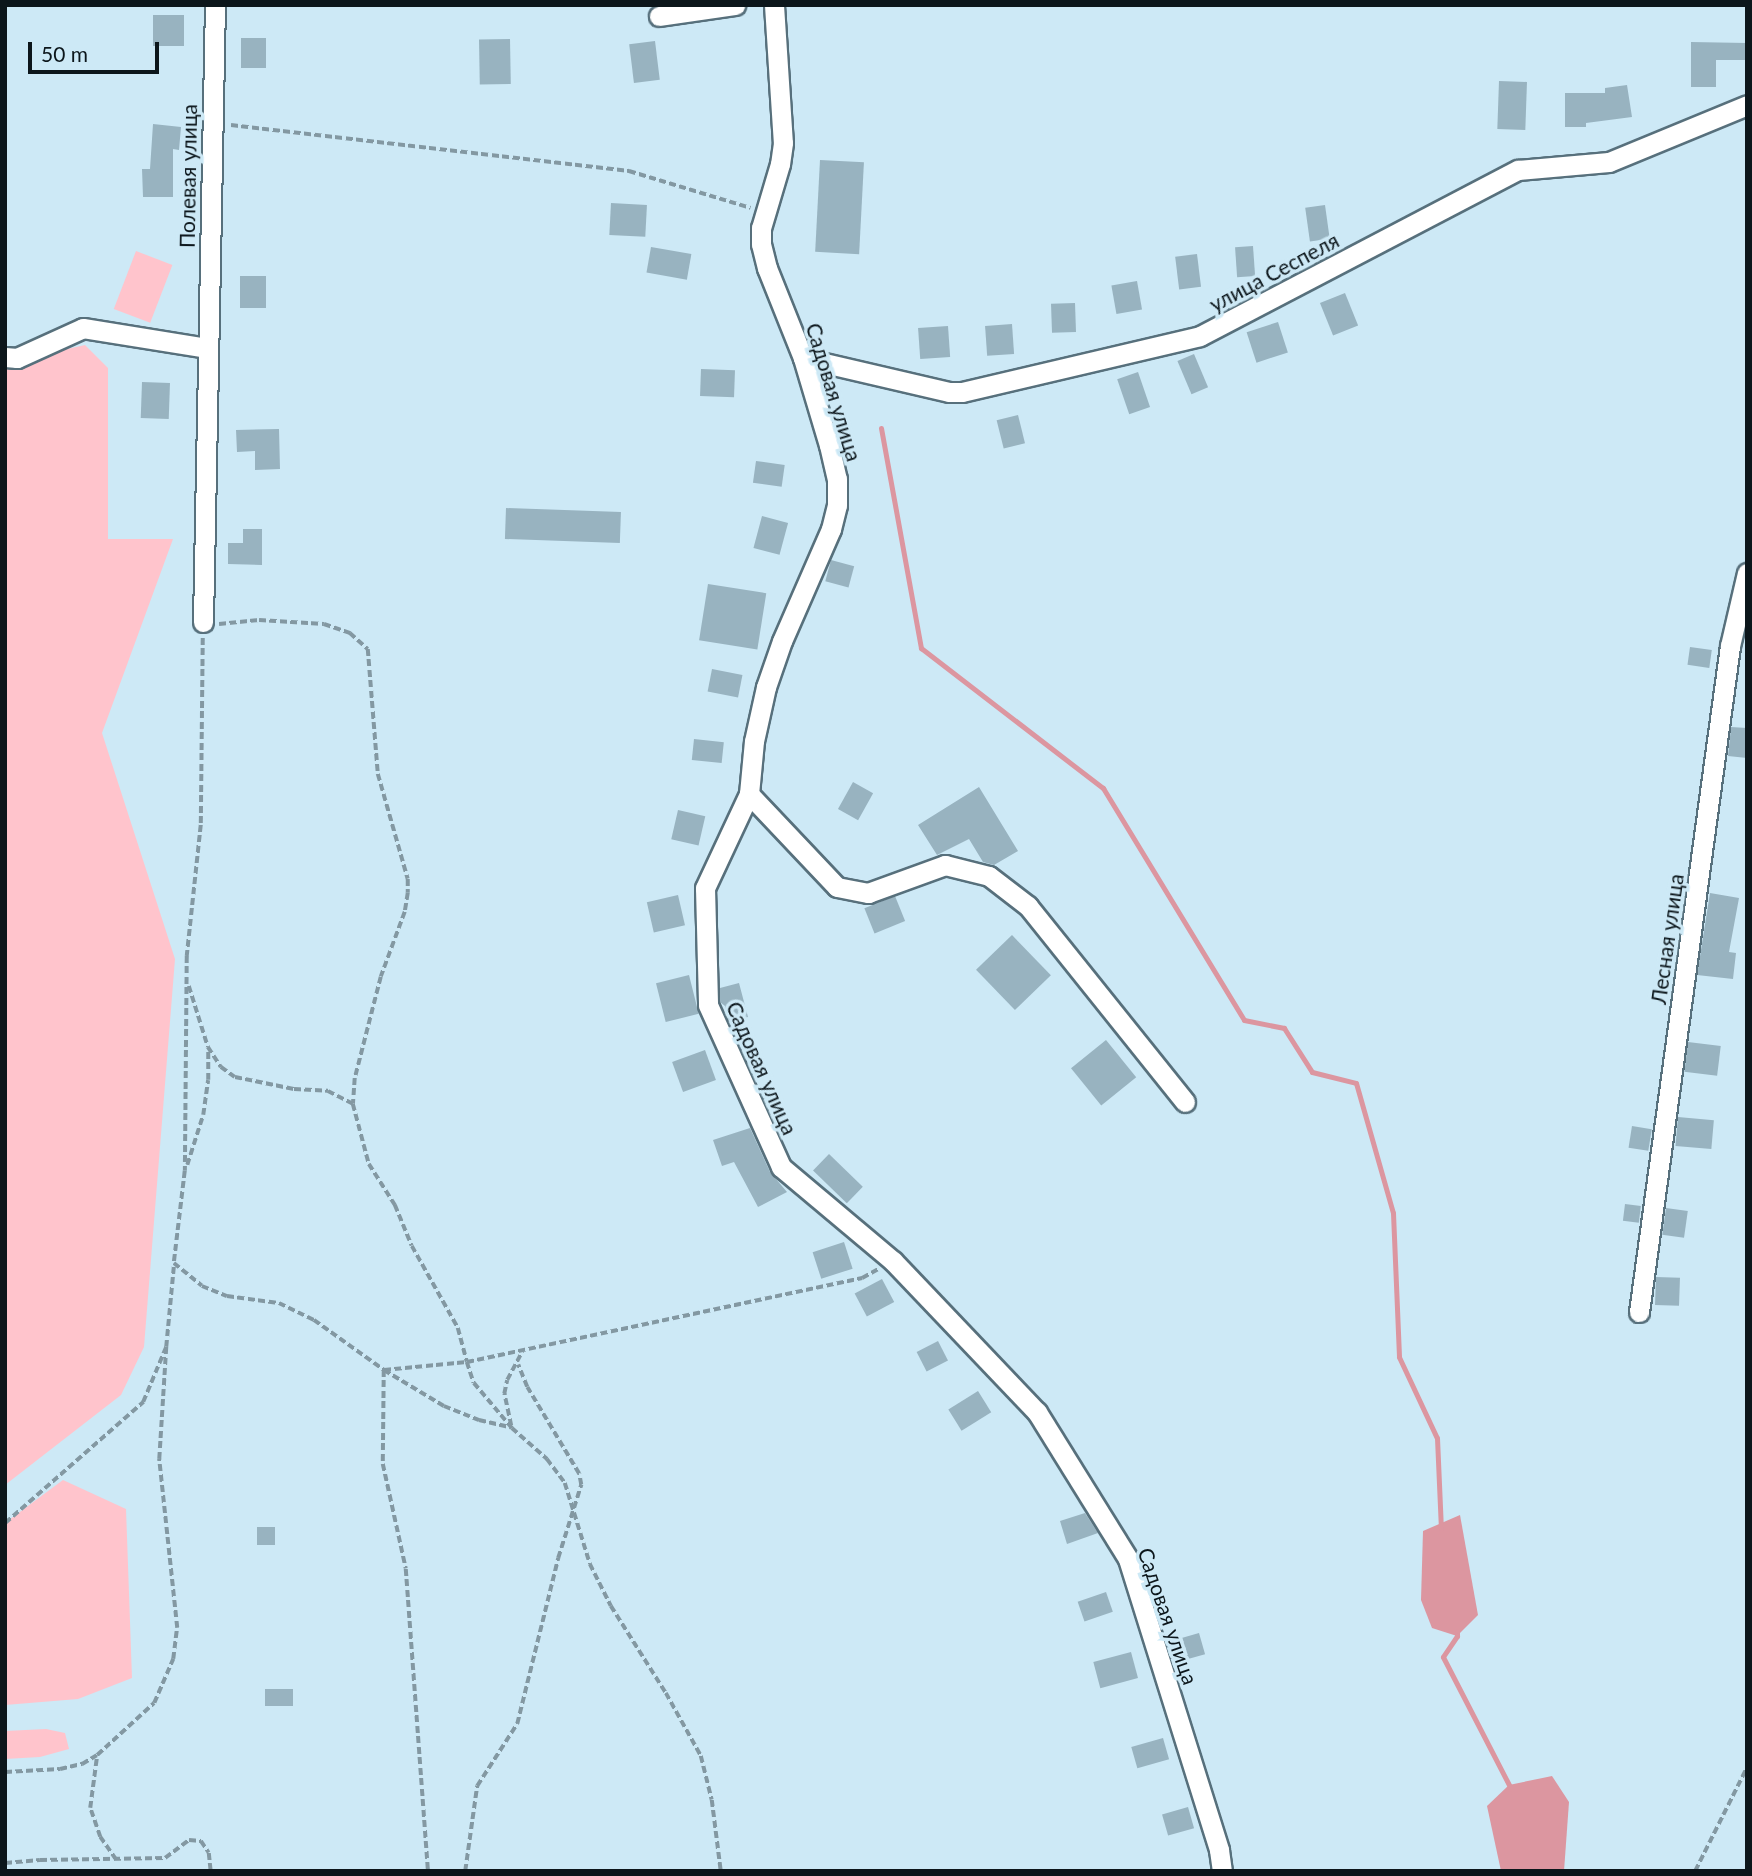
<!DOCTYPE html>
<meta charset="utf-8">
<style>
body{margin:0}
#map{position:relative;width:1752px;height:1876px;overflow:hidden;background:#cde9f6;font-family:Lato,sans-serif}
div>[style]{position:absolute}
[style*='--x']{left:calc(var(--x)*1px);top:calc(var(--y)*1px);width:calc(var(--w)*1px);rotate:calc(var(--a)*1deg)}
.green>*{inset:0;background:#ffc4cc;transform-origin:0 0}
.water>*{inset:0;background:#dc96a0}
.stream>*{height:5px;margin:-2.5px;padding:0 2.5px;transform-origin:2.5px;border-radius:2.5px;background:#dc96a0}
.building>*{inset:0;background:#98b3c0;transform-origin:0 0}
.path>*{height:3.5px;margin-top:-1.75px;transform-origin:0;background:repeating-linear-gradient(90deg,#8398a2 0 7px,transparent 0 10.5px)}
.roads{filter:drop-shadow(2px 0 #57707c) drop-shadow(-2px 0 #57707c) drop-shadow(0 2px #57707c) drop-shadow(0 -2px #57707c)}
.minor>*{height:19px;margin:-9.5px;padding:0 9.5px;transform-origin:9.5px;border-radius:9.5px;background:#fff}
span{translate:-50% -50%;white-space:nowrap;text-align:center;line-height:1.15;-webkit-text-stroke:7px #cde9f6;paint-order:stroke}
.street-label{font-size:21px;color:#0c161b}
.frame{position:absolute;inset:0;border:7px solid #0c161b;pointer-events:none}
.scale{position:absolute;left:28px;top:42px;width:131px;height:32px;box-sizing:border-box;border:4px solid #0c161b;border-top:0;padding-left:9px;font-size:21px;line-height:24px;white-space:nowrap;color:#0c161b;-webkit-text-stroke:5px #cde9f6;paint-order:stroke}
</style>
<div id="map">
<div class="green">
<div style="left:136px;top:251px;width:39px;height:62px;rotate:21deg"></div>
<div style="clip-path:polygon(85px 345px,108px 368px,108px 539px,173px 539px,102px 733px,175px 959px,144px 1347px,121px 1395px,5px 1485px,5px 363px)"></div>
<div style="clip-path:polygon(63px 1480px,126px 1509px,132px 1678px,78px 1699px,5px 1705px,5px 1523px)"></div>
<div style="clip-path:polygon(46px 1729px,65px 1733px,69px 1749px,40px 1757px,5px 1759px,5px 1731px)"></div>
</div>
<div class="water">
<div style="clip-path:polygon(1460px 1515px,1478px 1615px,1457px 1636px,1432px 1628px,1421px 1600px,1423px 1531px)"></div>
<div style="clip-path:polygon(1552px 1776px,1569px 1802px,1564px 1871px,1501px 1871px,1487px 1806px,1509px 1785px)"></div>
</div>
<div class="stream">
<div style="--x:881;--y:428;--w:224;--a:79.7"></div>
<div style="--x:921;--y:648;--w:230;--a:37.6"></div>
<div style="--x:1103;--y:788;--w:271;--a:58.7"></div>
<div style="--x:1244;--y:1020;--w:41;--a:11.3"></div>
<div style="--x:1284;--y:1028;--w:52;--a:57.5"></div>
<div style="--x:1312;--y:1072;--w:45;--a:14"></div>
<div style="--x:1356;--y:1083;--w:135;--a:74.1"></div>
<div style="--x:1393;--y:1213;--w:144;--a:87.6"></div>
<div style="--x:1399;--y:1357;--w:89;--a:64.9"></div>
<div style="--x:1437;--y:1438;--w:90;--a:87.5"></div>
<div style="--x:1457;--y:1631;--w:5;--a:90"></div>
<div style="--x:1457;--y:1636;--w:25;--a:124"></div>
<div style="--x:1443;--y:1657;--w:148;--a:62.7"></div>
</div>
<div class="building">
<div style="left:153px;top:15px;width:31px;height:31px"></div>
<div style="left:241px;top:38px;width:25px;height:30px"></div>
<div style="left:510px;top:39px;width:45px;height:31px;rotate:89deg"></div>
<div style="left:655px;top:41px;width:39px;height:26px;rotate:83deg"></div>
<div style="clip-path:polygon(1691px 42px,1747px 43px,1747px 60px,1716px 60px,1716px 87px,1691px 87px)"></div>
<div style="left:1499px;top:81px;width:28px;height:48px;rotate:2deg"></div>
<div style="clip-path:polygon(1627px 85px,1632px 117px,1586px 123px,1586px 127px,1565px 127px,1565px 93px,1605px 93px,1605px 88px)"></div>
<div style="clip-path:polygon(153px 124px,181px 127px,179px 150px,173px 149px,173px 197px,143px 197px,142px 169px,150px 169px)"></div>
<div style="left:820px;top:160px;width:44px;height:92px;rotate:3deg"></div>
<div style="left:611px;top:203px;width:36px;height:32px;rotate:3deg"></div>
<div style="left:1325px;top:205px;width:34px;height:20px;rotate:82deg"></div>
<div style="left:1253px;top:246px;width:30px;height:18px;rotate:86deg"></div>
<div style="left:651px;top:247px;width:41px;height:26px;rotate:10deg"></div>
<div style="left:1197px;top:254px;width:33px;height:22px;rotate:83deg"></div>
<div style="left:240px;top:276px;width:26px;height:32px"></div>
<div style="left:1137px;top:281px;width:29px;height:26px;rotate:80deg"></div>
<div style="left:1345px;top:293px;width:35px;height:27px;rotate:68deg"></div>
<div style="left:1075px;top:303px;width:29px;height:24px;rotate:88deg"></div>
<div style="left:1278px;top:322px;width:32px;height:33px;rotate:72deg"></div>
<div style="left:1012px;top:324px;width:30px;height:27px;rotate:86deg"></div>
<div style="left:948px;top:326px;width:31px;height:30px;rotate:86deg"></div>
<div style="left:1194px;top:354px;width:36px;height:18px;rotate:67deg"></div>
<div style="left:701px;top:369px;width:34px;height:27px;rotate:2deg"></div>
<div style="left:1138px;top:372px;width:37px;height:22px;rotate:71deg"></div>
<div style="left:142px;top:382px;width:28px;height:36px;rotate:2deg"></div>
<div style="left:1018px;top:415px;width:29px;height:22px;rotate:76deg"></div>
<div style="clip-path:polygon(279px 429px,280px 469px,255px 470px,255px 451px,237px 452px,236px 430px)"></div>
<div style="left:756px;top:461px;width:29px;height:22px;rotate:8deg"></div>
<div style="left:506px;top:508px;width:115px;height:31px;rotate:2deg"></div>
<div style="left:762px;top:516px;width:27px;height:33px;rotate:15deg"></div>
<div style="clip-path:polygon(243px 529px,262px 529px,262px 565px,228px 564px,228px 543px,243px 543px)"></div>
<div style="left:831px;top:560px;width:24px;height:22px;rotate:15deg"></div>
<div style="left:708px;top:584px;width:59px;height:57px;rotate:9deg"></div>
<div style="left:1690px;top:647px;width:22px;height:18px;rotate:8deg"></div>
<div style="left:712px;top:669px;width:31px;height:23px;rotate:11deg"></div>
<div style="clip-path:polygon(1731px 727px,1747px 728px,1747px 758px,1728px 756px)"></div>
<div style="left:694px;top:739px;width:30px;height:21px;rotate:6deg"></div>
<div style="left:853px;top:782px;width:23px;height:31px;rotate:29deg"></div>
<div style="clip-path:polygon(979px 787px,1018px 851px,994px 865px,983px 862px,969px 839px,937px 855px,918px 825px)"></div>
<div style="left:678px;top:810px;width:28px;height:30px;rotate:13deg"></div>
<div style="clip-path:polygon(1710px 893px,1739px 898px,1729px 952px,1736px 953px,1733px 979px,1697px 975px)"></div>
<div style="left:678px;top:895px;width:31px;height:32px;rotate:77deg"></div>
<div style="left:895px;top:896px;width:27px;height:33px;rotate:68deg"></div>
<div style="left:1012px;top:935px;width:56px;height:50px;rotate:46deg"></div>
<div style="left:689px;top:975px;width:40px;height:34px;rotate:76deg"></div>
<div style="clip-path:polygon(739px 983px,748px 1017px,729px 1022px,725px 1006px,720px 1002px,720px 988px)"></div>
<div style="left:1106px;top:1040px;width:48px;height:45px;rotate:51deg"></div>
<div style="left:1688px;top:1042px;width:33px;height:30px;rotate:7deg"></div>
<div style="left:705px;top:1050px;width:32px;height:35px;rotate:70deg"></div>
<div style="left:774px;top:1086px;width:50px;height:14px;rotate:65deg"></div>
<div style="left:1678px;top:1117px;width:36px;height:29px;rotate:5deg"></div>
<div style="left:1632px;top:1126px;width:20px;height:22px;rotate:9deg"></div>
<div style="clip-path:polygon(750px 1128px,770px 1172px,787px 1192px,758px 1207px,734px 1162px,722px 1166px,713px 1140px)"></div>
<div style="left:829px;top:1154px;width:47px;height:23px;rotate:44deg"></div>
<div style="left:1625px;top:1204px;width:16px;height:17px;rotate:7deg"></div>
<div style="left:1666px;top:1208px;width:22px;height:27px;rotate:8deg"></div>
<div style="left:844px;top:1242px;width:28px;height:33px;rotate:72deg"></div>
<div style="left:1656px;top:1277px;width:24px;height:28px;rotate:2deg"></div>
<div style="left:882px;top:1279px;width:26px;height:31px;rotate:62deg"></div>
<div style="left:938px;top:1341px;width:22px;height:24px;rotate:63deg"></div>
<div style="left:978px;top:1391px;width:25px;height:35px;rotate:58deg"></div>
<div style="clip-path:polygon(1085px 1513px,1098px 1533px,1067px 1544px,1060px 1521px)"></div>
<div style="left:257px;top:1527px;width:18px;height:18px"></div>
<div style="left:1106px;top:1592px;width:21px;height:30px;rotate:71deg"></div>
<div style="left:1199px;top:1633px;width:22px;height:28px;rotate:74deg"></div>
<div style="left:1131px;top:1652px;width:27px;height:39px;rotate:75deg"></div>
<div style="left:293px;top:1689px;width:17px;height:28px;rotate:90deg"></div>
<div style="left:1163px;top:1738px;width:22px;height:33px;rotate:74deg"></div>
<div style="left:1188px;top:1807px;width:22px;height:27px;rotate:74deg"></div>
</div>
<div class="path">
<div style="--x:231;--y:125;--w:401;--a:6.6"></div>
<div style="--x:629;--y:171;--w:127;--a:16.9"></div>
<div style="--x:219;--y:624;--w:40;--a:-5.7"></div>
<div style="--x:259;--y:620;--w:65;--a:3.5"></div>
<div style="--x:324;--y:624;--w:28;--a:19"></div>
<div style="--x:350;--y:633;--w:24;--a:42"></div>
<div style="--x:368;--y:649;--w:125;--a:85.4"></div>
<div style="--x:378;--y:774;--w:109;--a:74.1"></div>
<div style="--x:408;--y:879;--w:14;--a:90"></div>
<div style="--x:408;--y:893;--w:19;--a:99"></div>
<div style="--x:405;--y:912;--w:69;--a:110.3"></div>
<div style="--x:381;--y:977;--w:104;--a:104.4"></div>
<div style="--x:355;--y:1078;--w:26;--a:94"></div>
<div style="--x:353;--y:1104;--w:62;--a:75.1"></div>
<div style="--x:369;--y:1164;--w:49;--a:57.6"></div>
<div style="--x:395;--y:1205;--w:44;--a:67.5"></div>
<div style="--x:412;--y:1246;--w:94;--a:60.7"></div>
<div style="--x:458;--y:1328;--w:35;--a:75"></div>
<div style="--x:467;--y:1362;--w:404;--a:-12"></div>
<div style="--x:862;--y:1278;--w:18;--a:-29"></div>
<div style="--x:203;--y:638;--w:187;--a:90.6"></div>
<div style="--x:201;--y:825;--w:132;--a:96.1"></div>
<div style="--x:187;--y:956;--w:215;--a:90.5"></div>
<div style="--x:185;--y:1171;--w:93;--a:96.8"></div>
<div style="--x:174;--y:1263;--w:36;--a:39"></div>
<div style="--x:202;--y:1286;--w:27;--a:22"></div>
<div style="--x:227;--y:1296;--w:52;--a:7.7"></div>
<div style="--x:279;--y:1303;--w:39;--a:26"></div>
<div style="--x:314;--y:1320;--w:86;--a:35.5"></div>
<div style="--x:384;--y:1370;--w:83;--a:-5.5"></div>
<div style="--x:467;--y:1362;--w:22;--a:72"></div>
<div style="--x:474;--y:1383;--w:59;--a:49.8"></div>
<div style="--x:512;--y:1428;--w:47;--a:41.5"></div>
<div style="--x:547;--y:1459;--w:30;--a:53"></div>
<div style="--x:565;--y:1483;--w:85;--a:72.8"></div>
<div style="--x:590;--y:1564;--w:47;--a:63.4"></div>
<div style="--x:611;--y:1606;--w:103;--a:57.7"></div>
<div style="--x:666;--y:1693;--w:72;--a:60.9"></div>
<div style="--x:701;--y:1756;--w:45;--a:76"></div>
<div style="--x:712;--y:1800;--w:72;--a:82.8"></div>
<div style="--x:189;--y:986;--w:64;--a:72.7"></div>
<div style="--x:208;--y:1047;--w:24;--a:57"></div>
<div style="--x:221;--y:1067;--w:17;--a:36"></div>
<div style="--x:235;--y:1077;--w:60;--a:11.5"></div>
<div style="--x:294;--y:1089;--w:34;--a:3"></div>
<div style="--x:328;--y:1091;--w:28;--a:27"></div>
<div style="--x:187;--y:1165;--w:52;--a:-72.3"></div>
<div style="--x:203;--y:1115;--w:35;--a:-82"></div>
<div style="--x:208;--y:1080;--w:31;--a:-90"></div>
<div style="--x:384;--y:1370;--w:94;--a:90.6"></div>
<div style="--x:383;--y:1464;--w:107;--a:77.6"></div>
<div style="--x:406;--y:1569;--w:303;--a:85.8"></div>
<div style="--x:384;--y:1370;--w:70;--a:31"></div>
<div style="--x:444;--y:1406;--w:38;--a:22"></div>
<div style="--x:479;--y:1420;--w:32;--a:13"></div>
<div style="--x:511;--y:1426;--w:33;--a:-102"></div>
<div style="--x:504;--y:1394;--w:14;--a:-78"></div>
<div style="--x:507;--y:1380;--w:32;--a:-62"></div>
<div style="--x:5;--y:1523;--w:184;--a:-41.2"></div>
<div style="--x:143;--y:1402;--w:60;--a:-67.3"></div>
<div style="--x:166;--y:1347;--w:84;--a:-84.6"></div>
<div style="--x:5;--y:1772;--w:55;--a:-3.1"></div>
<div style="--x:60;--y:1769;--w:23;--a:-13"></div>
<div style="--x:82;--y:1764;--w:17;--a:-31"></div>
<div style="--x:116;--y:1860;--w:28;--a:-125"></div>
<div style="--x:100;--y:1837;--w:31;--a:-109"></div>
<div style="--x:90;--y:1808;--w:53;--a:-82.5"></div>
<div style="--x:97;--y:1755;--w:77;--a:-42.4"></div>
<div style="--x:154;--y:1703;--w:48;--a:-66.6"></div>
<div style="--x:173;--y:1659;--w:31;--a:-83"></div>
<div style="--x:177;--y:1628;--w:170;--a:-96.1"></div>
<div style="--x:159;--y:1459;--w:112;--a:-86.4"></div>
<div style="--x:5;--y:1863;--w:35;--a:-5"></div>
<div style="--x:40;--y:1860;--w:125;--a:-0.9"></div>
<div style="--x:165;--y:1858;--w:30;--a:-37"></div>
<div style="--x:189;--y:1840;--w:12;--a:5"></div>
<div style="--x:201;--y:1841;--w:14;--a:56"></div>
<div style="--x:209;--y:1853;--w:18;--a:84"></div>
<div style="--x:465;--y:1871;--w:86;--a:-82"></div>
<div style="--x:477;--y:1786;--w:74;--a:-57.2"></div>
<div style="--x:517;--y:1724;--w:171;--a:-76.1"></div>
<div style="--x:558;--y:1558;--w:77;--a:-72.5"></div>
<div style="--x:581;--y:1485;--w:11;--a:-100"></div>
<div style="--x:579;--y:1474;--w:101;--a:-120.9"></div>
<div style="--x:527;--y:1387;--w:24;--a:-112"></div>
<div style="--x:1695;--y:1871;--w:116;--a:-63.4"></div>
</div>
<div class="roads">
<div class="minor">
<div style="--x:774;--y:5;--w:138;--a:86.3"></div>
<div style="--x:783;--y:143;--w:21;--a:98"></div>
<div style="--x:780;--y:164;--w:67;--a:106.5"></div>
<div style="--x:761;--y:228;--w:16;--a:90"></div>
<div style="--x:761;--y:244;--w:25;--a:76"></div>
<div style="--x:767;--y:268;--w:97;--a:68.2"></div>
<div style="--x:803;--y:358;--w:91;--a:73.4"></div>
<div style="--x:829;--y:445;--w:35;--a:77"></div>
<div style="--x:837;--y:479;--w:26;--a:90"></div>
<div style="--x:837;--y:505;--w:25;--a:104"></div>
<div style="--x:831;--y:529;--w:122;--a:113.6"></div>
<div style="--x:782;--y:641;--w:49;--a:109.2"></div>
<div style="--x:766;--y:687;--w:55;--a:102.5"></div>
<div style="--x:754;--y:741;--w:53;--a:95.4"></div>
<div style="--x:749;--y:794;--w:104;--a:115.1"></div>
<div style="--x:705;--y:888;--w:117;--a:88.5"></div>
<div style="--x:708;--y:1005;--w:178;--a:65.7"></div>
<div style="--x:781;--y:1167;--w:146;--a:40"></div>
<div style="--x:893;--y:1261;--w:209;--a:46.4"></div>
<div style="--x:1037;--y:1412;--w:173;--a:58.2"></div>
<div style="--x:1128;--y:1559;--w:305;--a:72.6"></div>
<div style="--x:1219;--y:1850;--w:21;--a:82"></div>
<div style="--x:659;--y:16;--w:77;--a:-8.2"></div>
<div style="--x:5;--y:357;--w:12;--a:5"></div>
<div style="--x:17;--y:358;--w:72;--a:-24.4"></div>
<div style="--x:83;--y:328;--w:125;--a:9.2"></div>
<div style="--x:803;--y:358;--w:150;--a:13.1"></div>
<div style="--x:949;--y:392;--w:13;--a:0"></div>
<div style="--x:962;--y:392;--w:244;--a:-13.2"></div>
<div style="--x:1200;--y:336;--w:359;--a:-27.6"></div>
<div style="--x:1518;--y:170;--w:91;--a:-5"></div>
<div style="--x:1609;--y:162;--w:149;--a:-22.4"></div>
<div style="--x:203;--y:622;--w:617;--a:-88.89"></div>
<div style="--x:749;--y:794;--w:128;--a:46.6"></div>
<div style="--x:837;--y:887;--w:32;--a:11"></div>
<div style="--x:868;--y:893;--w:82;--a:-20"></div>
<div style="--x:945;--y:865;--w:45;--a:14"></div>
<div style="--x:989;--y:876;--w:49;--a:37.6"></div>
<div style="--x:1028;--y:906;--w:251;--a:51.3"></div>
<div style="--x:1639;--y:1312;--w:672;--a:-82.22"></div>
<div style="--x:1730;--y:646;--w:75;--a:-76.9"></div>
</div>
</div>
<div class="street-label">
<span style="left:188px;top:176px;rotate:-89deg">Полевая улица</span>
<span style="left:1274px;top:272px;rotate:-28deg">улица Сеспеля</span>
<span style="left:834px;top:392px;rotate:73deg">Садовая улица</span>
<span style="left:1667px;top:939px;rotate:-82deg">Лесная улица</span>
<span style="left:762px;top:1068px;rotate:66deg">Садовая улица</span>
<span style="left:1168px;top:1616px;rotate:71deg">Садовая улица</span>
</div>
<div class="frame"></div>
<div class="scale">50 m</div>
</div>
